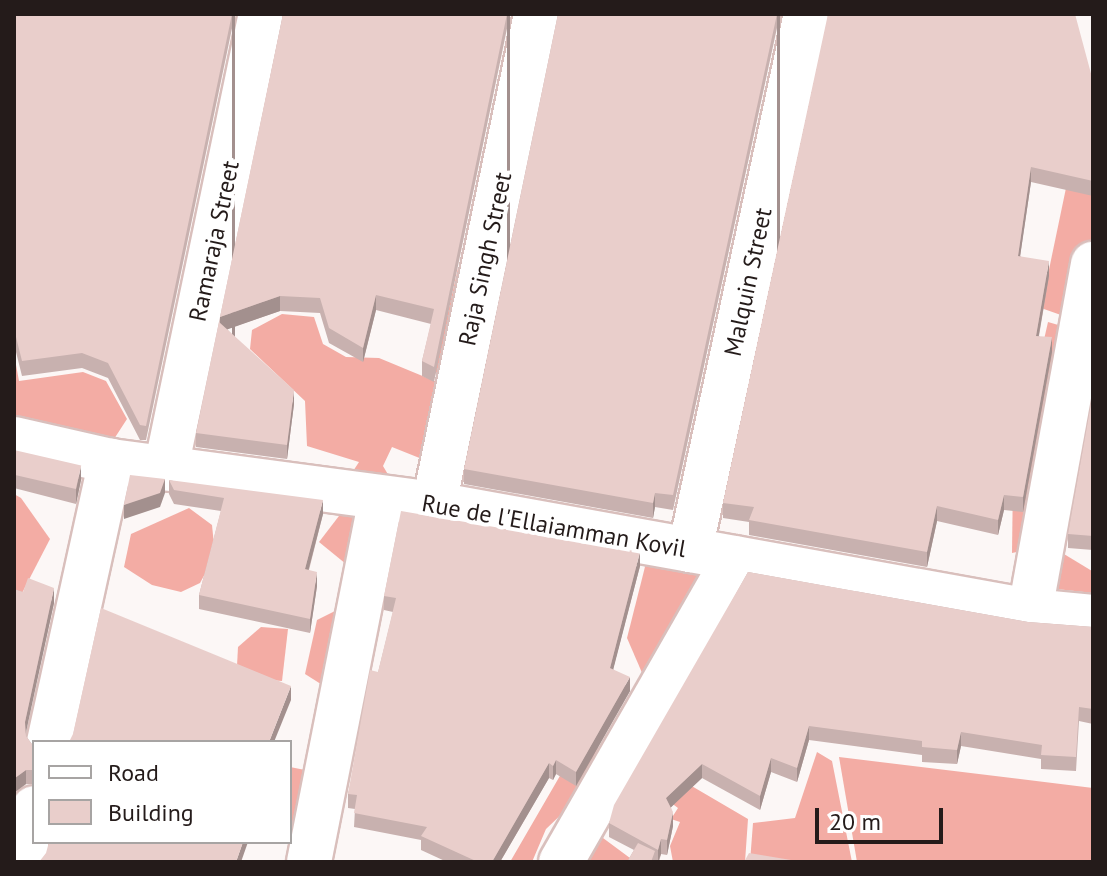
<!DOCTYPE html>
<style>
body{margin:0}
#map{position:relative;width:1107px;height:876px;overflow:hidden;background:#fcf7f6;font-family:"PT Sans",sans-serif}
div>[style]{position:absolute}
[style*='--x']{left:calc(var(--x)*1px);top:calc(var(--y)*1px);width:calc(var(--w)*1px);rotate:calc(var(--a)*1deg)}
.forest>*{inset:0;background:#f3aca4}
.roads{filter:drop-shadow(2px 0 #d9bfbc) drop-shadow(-2px 0 #d9bfbc) drop-shadow(0 2px #d9bfbc) drop-shadow(0 -2px #d9bfbc)}
.minor>*{height:44px;margin:-22px;padding:0 22px;transform-origin:22px;border-radius:22px;background:#fff}
.wall>*{inset:0;background:#c8b1af}
.shaded-wall>*{inset:0;background:#a3908e;transform-origin:0 0}
.building>*{inset:0;background:#e9cecb;transform-origin:0 0}
span{translate:-50% -50%;white-space:nowrap;text-align:center;line-height:1.15;-webkit-text-stroke:8px #fff;paint-order:stroke}
.street-label{font-size:24px;color:#241b1a}
.frame{position:absolute;inset:0;border:16px solid #241b1a;pointer-events:none}
.legend{position:absolute;left:32px;top:740px;width:260px;height:104px;box-sizing:border-box;background:#fff;border:2px solid #a7a4a3;margin:0;padding:10px 14px;list-style:none;font-size:24px;color:#241b1a}
.legend li{display:flex;align-items:center;gap:16px;height:40px}
.legend b{width:40px;border:2px solid #a7a4a3}
.scale{position:absolute;left:815px;top:808px;width:128px;height:36px;box-sizing:border-box;border:4px solid #241b1a;border-top:0;padding-left:10px;font-size:24px;line-height:28px;white-space:nowrap;color:#241b1a;-webkit-text-stroke:6px #fff;paint-order:stroke}
</style>
<div id="map">
<div class="forest">
<div style="clip-path:polygon(1086px 92px,1093px 102px,1093px 229px,1078px 321px,1041px 308px)"></div>
<div style="clip-path:polygon(458px 268px,476px 278px,432px 463px,392px 447px,383px 466px,399px 493px,344px 485px,359px 462px,307px 446px,305px 401px,250px 349px,252px 330px,282px 314px,314px 317px,323px 344px,346px 357px,379px 358px,437px 382px,435px 370px)"></div>
<div style="clip-path:polygon(1048px 322px,1072px 329px,1027px 550px,1012px 553px,1013px 477px)"></div>
<div style="clip-path:polygon(14px 354px,19px 381px,83px 372px,106px 381px,127px 419px,103px 456px,14px 433px)"></div>
<div style="clip-path:polygon(14px 494px,21px 498px,50px 539px,20px 597px,14px 596px)"></div>
<div style="clip-path:polygon(352px 499px,368px 511px,357px 573px,319px 542px)"></div>
<div style="clip-path:polygon(189px 508px,212px 525px,215px 555px,200px 583px,181px 592px,152px 585px,124px 567px,131px 534px)"></div>
<div style="clip-path:polygon(1059px 551px,1092px 571px,1093px 593px,1047px 588px)"></div>
<div style="clip-path:polygon(648px 555px,710px 564px,646px 682px,627px 638px)"></div>
<div style="clip-path:polygon(347px 605px,335px 693px,305px 674px,317px 620px)"></div>
<div style="clip-path:polygon(261px 627px,288px 629px,282px 681px,257px 679px,237px 666px,238px 647px)"></div>
<div style="clip-path:polygon(579px 743px,598px 748px,568px 808px,546px 829px,532px 862px,510px 862px)"></div>
<div style="clip-path:polygon(817px 752px,832px 761px,852px 862px,750px 862px,753px 823px,795px 818px)"></div>
<div style="clip-path:polygon(637px 754px,748px 819px,745px 862px,673px 862px,670px 846px,680px 822px,671px 819px,678px 808px,666px 799px)"></div>
<div style="clip-path:polygon(839px 757px,1093px 788px,1093px 862px,857px 862px)"></div>
<div style="clip-path:polygon(290px 767px,305px 770px,304px 831px,290px 841px)"></div>
<div style="clip-path:polygon(611px 812px,603px 838px,630px 858px,629px 862px,567px 862px)"></div>
</div>
<div class="roads">
<div class="minor">
<div style="--x:14;--y:439;--w:99;--a:12.8"></div>
<div style="--x:111;--y:461;--w:326;--a:7.6"></div>
<div style="--x:434;--y:504;--w:606;--a:10.18"></div>
<div style="--x:1030;--y:611;--w:63;--a:5.4"></div>
<div style="--x:166;--y:468;--w:464;--a:-78.2"></div>
<div style="--x:434;--y:504;--w:501;--a:-78.24"></div>
<div style="--x:690;--y:550;--w:548;--a:-77.79"></div>
<div style="--x:1030;--y:611;--w:353;--a:-79.7"></div>
<div style="--x:49;--y:742;--w:288;--a:-77.6"></div>
<div style="--x:22;--y:862;--w:55;--a:-77.5"></div>
<div style="--x:309;--y:862;--w:371;--a:-78.8"></div>
<div style="--x:561;--y:862;--w:350;--a:-60.2"></div>
</div>
</div>
<div class="wall">
<div style="clip-path:polygon(14px 14px,235px 14px,146px 440px,140px 440px,108px 378px,82px 368px,22px 376px,14px 344px)"></div>
<div style="clip-path:polygon(283px 14px,510px 14px,434px 382px,422px 376px,422px 361px,431px 324px,376px 310px,363px 362px,329px 343px,320px 313px,280px 311px,227px 329px,294px 404px,287px 459px,196px 447px,196px 433px,220px 323px)"></div>
<div style="clip-path:polygon(558px 14px,780px 14px,673px 510px,655px 507px,653px 518px,464px 484px,464px 469px)"></div>
<div style="clip-path:polygon(1093px 81px,1093px 196px,1031px 182px,1020px 256px,1049px 276px,1039px 336px,1052px 352px,1023px 512px,1004px 510px,998px 535px,937px 521px,927px 567px,749px 535px,749px 522px,723px 518px,723px 503px)"></div>
<div style="clip-path:polygon(1093px 392px,1093px 550px,1068px 548px,1068px 534px)"></div>
<div style="clip-path:polygon(14px 450px,81px 480px,76px 504px,14px 488px)"></div>
<div style="clip-path:polygon(169px 480px,323px 514px,309px 570px,317px 586px,310px 633px,199px 609px,199px 595px,221px 511px,174px 504px,169px 494px)"></div>
<div style="clip-path:polygon(640px 566px,613px 669px,630px 691px,576px 786px,556px 774px,553px 780px,549px 778px,500px 862px,447px 862px,421px 850px,421px 840px,354px 827px,355px 809px,348px 808px,348px 794px,393px 612px,384px 610px,384px 596px)"></div>
<div style="clip-path:polygon(748px 572px,1028px 622px,1093px 627px,1093px 724px,1079px 721px,1076px 771px,1041px 769px,1041px 759px,961px 746px,957px 764px,922px 762px,922px 755px,809px 740px,797px 782px,771px 772px,760px 810px,702px 778px,671px 807px,673px 826px,667px 855px,661px 854px,659px 862px,627px 862px,634px 850px,609px 837px,609px 823px)"></div>
<div style="clip-path:polygon(14px 589px,54px 603px,25px 733px,26px 736px,34px 747px,34px 784px,26px 784px,15px 792px,14px 796px)"></div>
</div>
<div class="shaded-wall">
<div style="left:232px;top:14px;width:3px;height:421px"></div>
<div style="left:507px;top:14px;width:3px;height:360px"></div>
<div style="left:777px;top:14px;width:3px;height:492px"></div>
<div style="clip-path:polygon(1031px 167px,1031px 182px,1018px 271px,1018px 256px)"></div>
<div style="clip-path:polygon(1049px 261px,1049px 276px,1036px 351px,1036px 336px)"></div>
<div style="clip-path:polygon(376px 295px,376px 310px,363px 362px,363px 348px)"></div>
<div style="clip-path:polygon(280px 296px,280px 311px,220px 332px,220px 317px)"></div>
<div style="clip-path:polygon(1052px 337px,1052px 352px,1023px 512px,1023px 497px)"></div>
<div style="clip-path:polygon(294px 390px,294px 404px,287px 459px,287px 445px)"></div>
<div style="clip-path:polygon(81px 466px,81px 480px,76px 504px,76px 490px)"></div>
<div style="clip-path:polygon(165px 479px,165px 493px,160px 507px,124px 519px,124px 505px)"></div>
<div style="clip-path:polygon(655px 493px,655px 507px,653px 518px,653px 503px)"></div>
<div style="clip-path:polygon(1004px 495px,1004px 510px,998px 535px,998px 520px)"></div>
<div style="clip-path:polygon(323px 500px,323px 514px,305px 583px,305px 569px)"></div>
<div style="clip-path:polygon(937px 506px,937px 521px,927px 567px,927px 552px)"></div>
<div style="clip-path:polygon(640px 552px,640px 566px,610px 682px,610px 668px)"></div>
<div style="clip-path:polygon(317px 572px,317px 586px,310px 633px,310px 619px)"></div>
<div style="clip-path:polygon(54px 588px,54px 603px,25px 737px,25px 722px)"></div>
<div style="clip-path:polygon(630px 677px,630px 691px,576px 786px,576px 772px)"></div>
<div style="clip-path:polygon(291px 686px,291px 700px,274px 742px,269px 742px)"></div>
<div style="clip-path:polygon(809px 726px,809px 740px,797px 782px,797px 768px)"></div>
<div style="clip-path:polygon(961px 732px,961px 746px,957px 764px,957px 750px)"></div>
<div style="clip-path:polygon(771px 758px,771px 772px,760px 810px,760px 796px)"></div>
<div style="clip-path:polygon(556px 760px,556px 774px,553px 780px,553px 766px)"></div>
<div style="clip-path:polygon(549px 763px,549px 778px,500px 862px,492px 862px)"></div>
<div style="clip-path:polygon(702px 764px,702px 778px,666px 812px,666px 798px)"></div>
<div style="clip-path:polygon(26px 770px,26px 784px,15px 792px,14px 796px,15px 778px)"></div>
<div style="clip-path:polygon(673px 812px,673px 826px,667px 855px,667px 840px)"></div>
<div style="clip-path:polygon(661px 839px,661px 854px,658px 862px,658px 850px)"></div>
<div style="clip-path:polygon(243px 842px,248px 842px,241px 862px,236px 862px)"></div>
</div>
<div class="building">
<div style="clip-path:polygon(14px 14px,232px 14px,146px 426px,140px 425px,108px 363px,82px 353px,22px 361px,14px 329px)"></div>
<div style="clip-path:polygon(283px 14px,507px 14px,434px 367px,422px 361px,434px 309px,376px 295px,363px 348px,329px 328px,320px 298px,280px 296px,220px 317px)"></div>
<div style="clip-path:polygon(558px 14px,777px 14px,673px 495px,655px 493px,653px 503px,464px 469px)"></div>
<div style="clip-path:polygon(828px 14px,1075px 14px,1093px 81px,1093px 181px,1031px 167px,1018px 256px,1049px 261px,1036px 336px,1052px 337px,1023px 497px,1004px 495px,998px 520px,937px 506px,927px 552px,749px 520px,754px 507px,723px 503px)"></div>
<div style="clip-path:polygon(219px 322px,294px 390px,287px 445px,196px 433px)"></div>
<div style="clip-path:polygon(1093px 392px,1093px 536px,1068px 534px)"></div>
<div style="left:14px;top:450px;width:69px;height:24px;rotate:13deg"></div>
<div style="clip-path:polygon(130px 475px,165px 479px,160px 493px,124px 505px)"></div>
<div style="clip-path:polygon(169px 480px,323px 500px,305px 569px,317px 572px,310px 619px,199px 595px,224px 498px,174px 490px)"></div>
<div style="clip-path:polygon(401px 511px,640px 552px,610px 668px,630px 677px,576px 772px,556px 760px,553px 766px,549px 763px,492px 862px,478px 862px,421px 836px,427px 827px,354px 813px,357px 795px,348px 794px,370px 670px,378px 672px,396px 598px,384px 596px)"></div>
<div style="clip-path:polygon(748px 572px,1028px 622px,1093px 627px,1093px 709px,1079px 707px,1076px 757px,1041px 755px,1042px 745px,961px 732px,957px 750px,922px 747px,922px 741px,809px 726px,797px 768px,771px 758px,760px 796px,702px 764px,666px 798px,673px 812px,667px 840px,661px 839px,658px 850px,609px 823px,614px 805px)"></div>
<div style="clip-path:polygon(28px 578px,54px 588px,25px 722px,26px 736px,34px 747px,34px 770px,26px 770px,15px 778px,14px 782px,14px 589px,23px 592px)"></div>
<div style="clip-path:polygon(101px 608px,291px 686px,269px 742px,69px 742px,73px 734px)"></div>
<div style="clip-path:polygon(49px 842px,243px 842px,236px 862px,39px 862px,46px 853px)"></div>
<div style="clip-path:polygon(638px 843px,655px 851px,651px 862px,627px 862px)"></div>
<div style="clip-path:polygon(749px 853px,803px 862px,744px 862px)"></div>
</div>
<div class="street-label">
<span style="left:214px;top:241px;rotate:-78deg">Ramaraja Street</span>
<span style="left:485px;top:259px;rotate:-78deg">Raja Singh Street</span>
<span style="left:748px;top:282px;rotate:-78deg">Malquin Street</span>
<span style="left:554px;top:526px;rotate:10deg">Rue de l'Ellaiamman Kovil</span>
</div>
<div class="frame"></div>
<ul class="legend">
<li><b style="height:10px;background:#fff"></b>Road</li>
<li><b style="height:22px;background:#e9cecb"></b>Building</li>
</ul>
<div class="scale">20 m</div>
</div>
